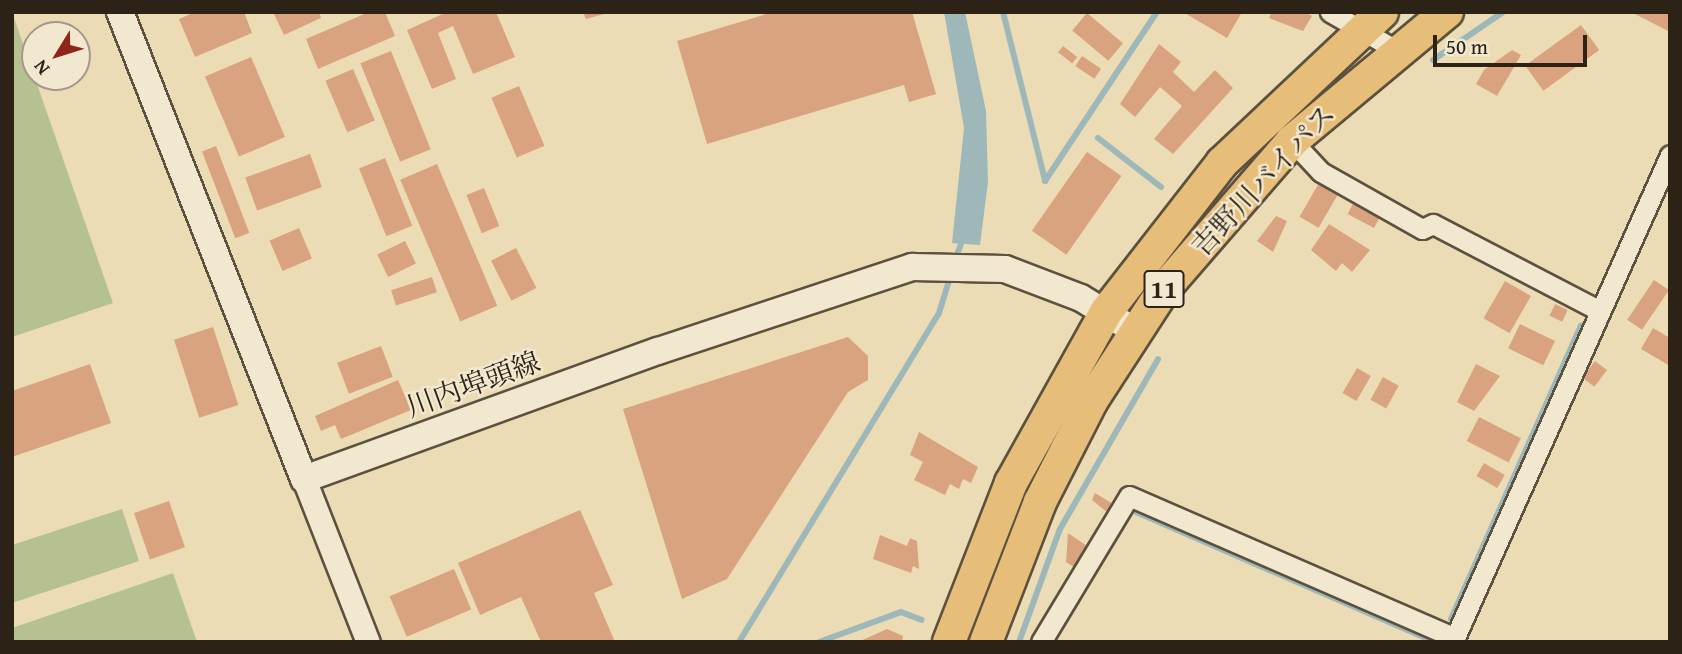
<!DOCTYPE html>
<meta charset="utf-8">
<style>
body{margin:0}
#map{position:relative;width:1682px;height:654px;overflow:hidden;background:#ebdcb5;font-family:"Gentium Book Plus","Noto Serif JP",serif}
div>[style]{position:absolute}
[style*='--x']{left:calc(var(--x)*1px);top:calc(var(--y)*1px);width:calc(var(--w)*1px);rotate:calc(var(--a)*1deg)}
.green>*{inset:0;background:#b5c190}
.water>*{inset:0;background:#9eb8b9}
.stream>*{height:6px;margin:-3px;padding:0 3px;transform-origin:3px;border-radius:3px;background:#9eb8b9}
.building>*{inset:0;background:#daa380;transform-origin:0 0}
.roads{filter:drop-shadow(2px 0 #5c503e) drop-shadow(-2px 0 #5c503e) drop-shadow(0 2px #5c503e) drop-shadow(0 -2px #5c503e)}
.minor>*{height:19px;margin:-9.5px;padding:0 9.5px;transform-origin:9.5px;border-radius:9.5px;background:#f2e8cf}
.tertiary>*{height:23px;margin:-11.5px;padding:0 11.5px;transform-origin:11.5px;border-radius:11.5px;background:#f2e8cf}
.secondary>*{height:26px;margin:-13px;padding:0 13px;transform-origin:13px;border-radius:13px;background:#f2e8cf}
.trunk>*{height:32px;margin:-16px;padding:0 16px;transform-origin:16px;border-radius:16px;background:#e6be7a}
span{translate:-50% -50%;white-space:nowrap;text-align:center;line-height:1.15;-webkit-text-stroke:5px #f2e8cf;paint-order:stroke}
.shield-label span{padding:2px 5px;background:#f2e8cf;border:2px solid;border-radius:5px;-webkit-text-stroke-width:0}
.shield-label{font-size:26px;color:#2d2216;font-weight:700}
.street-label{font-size:28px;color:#2d2216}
.frame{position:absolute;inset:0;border:14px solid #2d2216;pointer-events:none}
.north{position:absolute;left:21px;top:21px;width:70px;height:70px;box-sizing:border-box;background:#f2e8cf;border:2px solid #a39985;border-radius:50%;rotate:232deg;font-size:19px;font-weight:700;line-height:28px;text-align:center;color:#2d2216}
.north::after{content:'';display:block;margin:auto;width:24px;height:32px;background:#8f2418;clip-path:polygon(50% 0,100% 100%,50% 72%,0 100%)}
.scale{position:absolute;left:1433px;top:35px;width:154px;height:32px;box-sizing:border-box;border:4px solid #2d2216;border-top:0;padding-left:9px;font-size:21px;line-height:24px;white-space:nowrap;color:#2d2216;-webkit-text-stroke:5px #f2e8cf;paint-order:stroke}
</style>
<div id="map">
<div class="green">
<div style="clip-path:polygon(12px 12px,113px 303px,12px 337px)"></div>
<div style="clip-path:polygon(122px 509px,139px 561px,12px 603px,12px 545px)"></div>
<div style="clip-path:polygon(173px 573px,197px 642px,12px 642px,12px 628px)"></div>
</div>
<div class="water">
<div style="clip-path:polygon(944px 12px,965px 12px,986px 111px,988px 182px,980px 245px,952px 243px,964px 128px)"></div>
</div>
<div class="stream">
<div style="--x:1003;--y:12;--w:174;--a:76"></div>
<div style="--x:1045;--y:181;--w:203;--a:-56.5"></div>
<div style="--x:1433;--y:60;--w:85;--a:-34.4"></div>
<div style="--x:1098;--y:138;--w:80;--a:37.9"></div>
<div style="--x:955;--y:261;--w:24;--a:-71"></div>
<div style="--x:1136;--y:512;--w:326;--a:23.5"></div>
<div style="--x:1451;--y:619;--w:321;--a:-66.1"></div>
<div style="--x:739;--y:642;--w:385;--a:-58.7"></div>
<div style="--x:939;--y:313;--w:41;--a:-72.9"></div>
<div style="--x:819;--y:642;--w:87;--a:-20.1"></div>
<div style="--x:901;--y:612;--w:22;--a:21"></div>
<div style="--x:1019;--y:642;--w:120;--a:-70.1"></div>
<div style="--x:1060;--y:529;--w:196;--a:-60"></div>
</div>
<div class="building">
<div style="clip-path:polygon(195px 12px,244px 12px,252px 33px,195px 57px,179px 19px)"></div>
<div style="clip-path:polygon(273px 12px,319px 12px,321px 18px,284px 35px)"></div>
<div style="clip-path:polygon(369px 12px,385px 12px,395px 36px,318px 69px,306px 39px)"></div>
<div style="clip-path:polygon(447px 12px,496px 12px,515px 57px,473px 74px,453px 26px,438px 33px,456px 79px,432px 89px,407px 30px)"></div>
<div style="clip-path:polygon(583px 12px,608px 12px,608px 13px,586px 19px)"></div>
<div style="clip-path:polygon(773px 12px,912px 12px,936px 94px,909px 102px,904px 85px,707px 144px,677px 41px)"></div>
<div style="clip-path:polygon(1183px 12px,1242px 12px,1227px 38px)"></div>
<div style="clip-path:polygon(1272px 12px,1305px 12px,1312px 16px,1303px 31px,1269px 18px)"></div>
<div style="clip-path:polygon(1631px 12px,1670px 12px,1670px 32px)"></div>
<div style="left:1087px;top:13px;width:47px;height:23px;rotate:40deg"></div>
<div style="left:1581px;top:25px;width:31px;height:69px;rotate:54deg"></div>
<div style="clip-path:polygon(1159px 44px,1181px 62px,1173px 72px,1194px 92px,1215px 70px,1233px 88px,1173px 154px,1154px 139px,1182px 106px,1160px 87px,1135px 117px,1120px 104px)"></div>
<div style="left:1063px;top:46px;width:18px;height:8px;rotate:38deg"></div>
<div style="clip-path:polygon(1512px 50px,1521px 55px,1497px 96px,1476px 84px,1484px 70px)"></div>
<div style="left:391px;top:51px;width:106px;height:33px;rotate:68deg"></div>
<div style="left:1082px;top:56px;width:23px;height:12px;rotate:34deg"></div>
<div style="left:251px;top:57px;width:87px;height:50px;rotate:67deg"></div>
<div style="left:353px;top:69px;width:56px;height:30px;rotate:67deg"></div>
<div style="left:519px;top:86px;width:65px;height:30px;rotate:67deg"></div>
<div style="left:216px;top:146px;width:93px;height:15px;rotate:69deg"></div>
<div style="left:1087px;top:152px;width:42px;height:96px;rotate:35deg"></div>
<div style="left:310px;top:154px;width:35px;height:69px;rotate:70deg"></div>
<div style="left:385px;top:158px;width:73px;height:28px;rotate:68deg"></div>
<div style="left:437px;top:164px;width:154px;height:40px;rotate:67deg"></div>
<div style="left:1319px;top:183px;width:22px;height:39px;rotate:30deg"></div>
<div style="left:484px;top:188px;width:41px;height:19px;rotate:68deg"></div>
<div style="left:1356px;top:198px;width:30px;height:18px;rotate:28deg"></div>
<div style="clip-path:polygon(1276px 216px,1287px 221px,1273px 252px,1257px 241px)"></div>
<div style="clip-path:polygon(1329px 224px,1370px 250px,1352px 272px,1342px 263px,1336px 271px,1311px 250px)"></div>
<div style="left:299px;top:228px;width:33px;height:32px;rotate:67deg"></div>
<div style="left:405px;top:241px;width:25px;height:31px;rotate:64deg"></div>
<div style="left:516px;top:248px;width:45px;height:28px;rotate:63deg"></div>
<div style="left:432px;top:277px;width:16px;height:43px;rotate:72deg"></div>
<div style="left:1654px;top:280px;width:18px;height:48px;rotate:34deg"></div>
<div style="left:1505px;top:281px;width:30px;height:43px;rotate:30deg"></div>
<div style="left:1555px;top:304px;width:14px;height:13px;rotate:25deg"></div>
<div style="left:1520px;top:324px;width:39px;height:27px;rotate:26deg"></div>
<div style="left:213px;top:327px;width:82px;height:41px;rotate:72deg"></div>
<div style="clip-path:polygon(1653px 328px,1670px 338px,1670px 366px,1641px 349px)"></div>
<div style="clip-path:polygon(848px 337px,868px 356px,868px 380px,848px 392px,727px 579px,682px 599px,623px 409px)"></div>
<div style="left:381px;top:346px;width:33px;height:47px;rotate:69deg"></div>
<div style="left:1595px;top:361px;width:15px;height:21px;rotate:37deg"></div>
<div style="clip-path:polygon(90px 364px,111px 423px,12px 457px,12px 391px)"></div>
<div style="clip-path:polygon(1476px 364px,1500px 376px,1474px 411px,1457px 402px)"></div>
<div style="left:1357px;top:368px;width:16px;height:29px;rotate:30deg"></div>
<div style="left:1383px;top:377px;width:18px;height:26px;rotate:29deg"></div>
<div style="clip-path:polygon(398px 380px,411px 410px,341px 439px,335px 425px,321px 431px,315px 416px)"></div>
<div style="left:1479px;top:417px;width:47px;height:27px;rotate:27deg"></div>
<div style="clip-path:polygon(919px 432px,978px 467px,971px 483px,963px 479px,959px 489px,950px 484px,945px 495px,914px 480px,923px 462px,910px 455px)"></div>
<div style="left:1484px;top:463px;width:24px;height:15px;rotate:30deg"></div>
<div style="clip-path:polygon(1095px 493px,1113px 504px,1108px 513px,1092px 500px)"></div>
<div style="left:169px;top:501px;width:49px;height:37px;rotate:71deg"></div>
<div style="clip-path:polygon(580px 510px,613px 585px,594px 593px,615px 642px,541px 642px,521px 597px,480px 615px,458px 563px)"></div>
<div style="clip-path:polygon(1068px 533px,1087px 546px,1074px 567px,1066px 562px)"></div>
<div style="clip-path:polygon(880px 535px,907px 546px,910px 538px,917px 541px,919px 569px,913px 566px,911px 573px,873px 559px)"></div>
<div style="left:454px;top:569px;width:44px;height:70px;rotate:67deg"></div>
<div style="clip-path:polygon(887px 629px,903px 636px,902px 642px,858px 642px)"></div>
</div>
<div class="roads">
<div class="minor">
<div style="--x:1330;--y:12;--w:76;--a:29.9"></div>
<div style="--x:1292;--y:141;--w:42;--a:46.9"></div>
<div style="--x:1321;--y:172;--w:116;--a:29.4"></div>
<div style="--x:1422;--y:229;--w:12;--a:-24"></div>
<div style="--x:1433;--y:224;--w:186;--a:27.5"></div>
<div style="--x:1041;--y:642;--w:170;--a:-58.9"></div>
<div style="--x:1129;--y:496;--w:356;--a:23.5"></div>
<div style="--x:1453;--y:642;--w:533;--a:-65.98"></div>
</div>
<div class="tertiary">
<div style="--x:304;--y:479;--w:175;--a:68.6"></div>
</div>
<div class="secondary">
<div style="--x:120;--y:12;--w:502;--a:68.5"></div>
<div style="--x:304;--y:479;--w:376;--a:-19.9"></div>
<div style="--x:658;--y:351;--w:268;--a:-18.3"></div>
<div style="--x:912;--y:267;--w:93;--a:1.2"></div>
<div style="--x:1005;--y:269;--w:81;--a:20.9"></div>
<div style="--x:1081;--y:298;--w:66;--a:31.3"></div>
</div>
<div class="trunk">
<div style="--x:949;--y:642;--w:171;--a:-68.7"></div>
<div style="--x:1011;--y:483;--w:196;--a:-60.9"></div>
<div style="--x:1106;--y:312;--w:189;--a:-52.1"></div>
<div style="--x:1222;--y:163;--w:220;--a:-43.3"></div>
<div style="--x:986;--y:642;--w:150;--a:-68.9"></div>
<div style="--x:1040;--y:502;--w:114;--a:-63"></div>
<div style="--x:1092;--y:400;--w:132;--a:-57"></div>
<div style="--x:1164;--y:289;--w:196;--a:-49.1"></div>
<div style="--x:1292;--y:141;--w:202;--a:-39.8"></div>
</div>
</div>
<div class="shield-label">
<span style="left:1164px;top:289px">11</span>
</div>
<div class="street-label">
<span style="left:1263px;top:180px;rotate:-47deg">吉野川バイパス</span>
<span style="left:473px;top:384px;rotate:-20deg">川内埠頭線</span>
</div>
<div class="frame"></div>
<div class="north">N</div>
<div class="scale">50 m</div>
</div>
